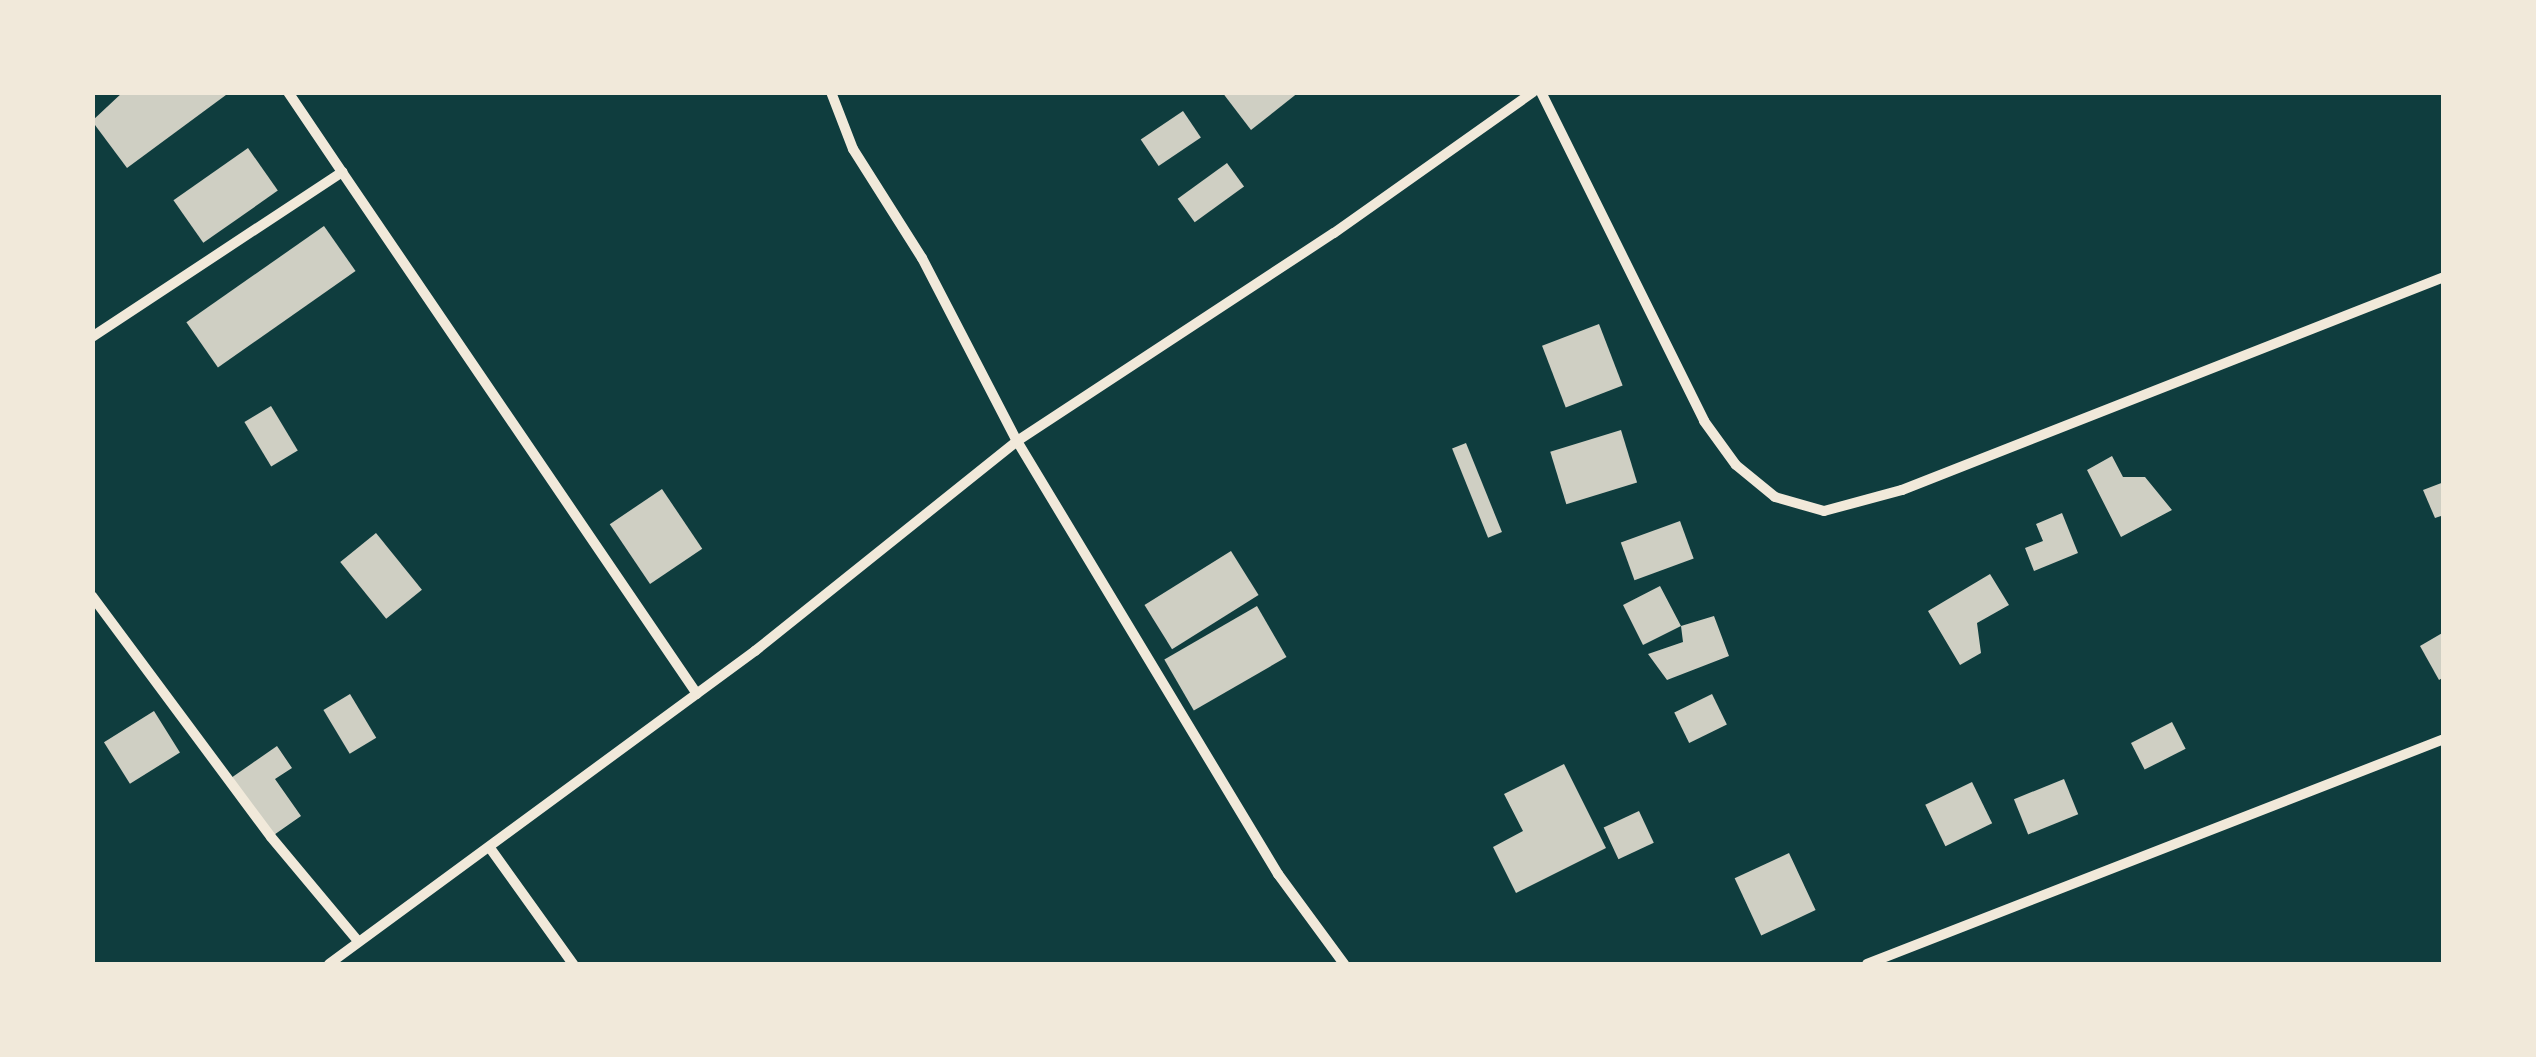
<!DOCTYPE html>
<style>
body{margin:0}
#map{position:relative;width:2536px;height:1057px;overflow:hidden;background:#0f3d3e;font-family:"Source Serif 4",serif}
div>[style]{position:absolute}
[style*='--x']{left:calc(var(--x)*1px);top:calc(var(--y)*1px);width:calc(var(--w)*1px);rotate:calc(var(--a)*1deg)}
.building>*{inset:0;background:#cfcfc3;transform-origin:0 0}
.minor>*{height:10px;margin:-5px;padding:0 5px;transform-origin:5px;border-radius:5px;background:#f1e9da}
span{translate:-50% -50%;white-space:nowrap;text-align:center;line-height:1.15;-webkit-text-stroke:10px #f1e9da;paint-order:stroke}
.frame{position:absolute;inset:0;border:95px solid #f1e9da;pointer-events:none}
</style>
<div id="map">
<div class="building">
<div style="clip-path:polygon(123px 92px,230px 92px,127px 168px,92px 121px)"></div>
<div style="clip-path:polygon(1222px 92px,1299px 92px,1251px 130px)"></div>
<div style="left:1183px;top:111px;width:32px;height:51px;rotate:56deg"></div>
<div style="left:248px;top:148px;width:52px;height:91px;rotate:55deg"></div>
<div style="left:1227px;top:163px;width:29px;height:61px;rotate:54deg"></div>
<div style="left:324px;top:226px;width:55px;height:168px;rotate:55deg"></div>
<div style="left:1599px;top:324px;width:66px;height:61px;rotate:69deg"></div>
<div style="left:271px;top:406px;width:52px;height:31px;rotate:59deg"></div>
<div style="left:1621px;top:430px;width:55px;height:74px;rotate:73deg"></div>
<div style="left:1466px;top:443px;width:96px;height:15px;rotate:68deg"></div>
<div style="clip-path:polygon(2112px 456px,2123px 477px,2145px 477px,2172px 510px,2121px 537px,2087px 470px)"></div>
<div style="clip-path:polygon(2444px 482px,2444px 515px,2435px 518px,2423px 490px)"></div>
<div style="left:662px;top:489px;width:72px;height:63px;rotate:56deg"></div>
<div style="clip-path:polygon(2062px 513px,2078px 553px,2034px 571px,2025px 548px,2043px 541px,2036px 524px)"></div>
<div style="left:1680px;top:521px;width:40px;height:63px;rotate:70deg"></div>
<div style="left:376px;top:533px;width:73px;height:46px;rotate:51deg"></div>
<div style="left:1231px;top:551px;width:52px;height:102px;rotate:58deg"></div>
<div style="clip-path:polygon(1990px 574px,2009px 605px,1977px 623px,1981px 653px,1960px 665px,1928px 611px)"></div>
<div style="clip-path:polygon(1660px 586px,1681px 626px,1714px 616px,1729px 656px,1667px 680px,1648px 654px,1683px 642px,1681px 626px,1643px 645px,1623px 605px)"></div>
<div style="left:1257px;top:606px;width:59px;height:107px;rotate:60deg"></div>
<div style="clip-path:polygon(2444px 632px,2444px 677px,2439px 680px,2420px 646px)"></div>
<div style="left:350px;top:694px;width:51px;height:31px;rotate:59deg"></div>
<div style="left:1712px;top:694px;width:34px;height:42px;rotate:64deg"></div>
<div style="left:154px;top:711px;width:49px;height:59px;rotate:58deg"></div>
<div style="left:2172px;top:722px;width:30px;height:46px;rotate:63deg"></div>
<div style="clip-path:polygon(277px 746px,292px 768px,275px 779px,301px 816px,271px 837px,231px 778px)"></div>
<div style="clip-path:polygon(1564px 764px,1606px 848px,1516px 893px,1493px 847px,1523px 831px,1504px 794px)"></div>
<div style="left:2064px;top:779px;width:38px;height:54px;rotate:68deg"></div>
<div style="left:1972px;top:782px;width:46px;height:52px;rotate:64deg"></div>
<div style="left:1639px;top:811px;width:35px;height:39px;rotate:65deg"></div>
<div style="left:1789px;top:853px;width:63px;height:60px;rotate:65deg"></div>
</div>
<div class="minor">
<div style="--x:831;--y:92;--w:61;--a:68.9"></div>
<div style="--x:853;--y:149;--w:129;--a:57.7"></div>
<div style="--x:922;--y:258;--w:206;--a:62.6"></div>
<div style="--x:1017;--y:441;--w:506;--a:58.92"></div>
<div style="--x:1278;--y:874;--w:112;--a:53.7"></div>
<div style="--x:1541;--y:92;--w:367;--a:63.6"></div>
<div style="--x:1704;--y:421;--w:54;--a:54"></div>
<div style="--x:1736;--y:465;--w:50;--a:39.4"></div>
<div style="--x:1775;--y:497;--w:51;--a:15.9"></div>
<div style="--x:1824;--y:511;--w:81;--a:-15.1"></div>
<div style="--x:1902;--y:490;--w:582;--a:-21.45"></div>
<div style="--x:342;--y:172;--w:631;--a:55.78"></div>
<div style="--x:92;--y:337;--w:300;--a:-33.4"></div>
<div style="--x:342;--y:172;--w:97;--a:-124"></div>
<div style="--x:92;--y:596;--w:300;--a:53.4"></div>
<div style="--x:271;--y:837;--w:136;--a:50.1"></div>
<div style="--x:490;--y:848;--w:143;--a:54.4"></div>
<div style="--x:329;--y:964;--w:529;--a:-36.31"></div>
<div style="--x:755;--y:651;--w:336;--a:-38.7"></div>
<div style="--x:1017;--y:441;--w:379;--a:-33.3"></div>
<div style="--x:1334;--y:233;--w:244;--a:-35.3"></div>
<div style="--x:1867;--y:964;--w:619;--a:-21.3"></div>
</div>
<div class="frame"></div>
</div>
